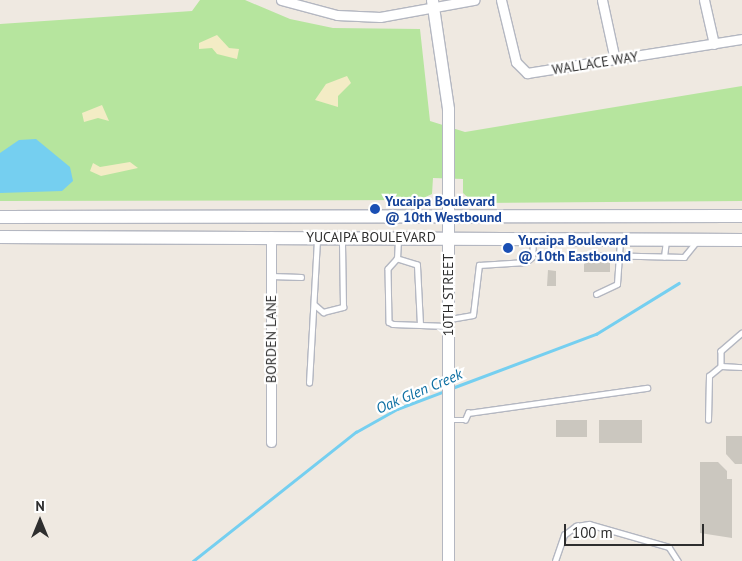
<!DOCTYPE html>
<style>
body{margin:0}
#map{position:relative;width:742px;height:561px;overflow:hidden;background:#efe9e1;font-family:"PT Sans",sans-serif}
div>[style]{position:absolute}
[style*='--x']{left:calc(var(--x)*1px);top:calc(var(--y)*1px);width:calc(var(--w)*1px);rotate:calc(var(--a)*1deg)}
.green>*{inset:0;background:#b6e59e}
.sand>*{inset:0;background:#f3ecc5}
.water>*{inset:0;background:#75cff0}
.stream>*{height:2.5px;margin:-1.25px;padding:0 1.25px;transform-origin:1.25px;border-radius:1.25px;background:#75cff0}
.building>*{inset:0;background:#cbc7bf;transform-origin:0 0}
.roads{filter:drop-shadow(1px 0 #b4b7c1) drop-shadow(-1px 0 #b4b7c1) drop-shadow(0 1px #b4b7c1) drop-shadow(0 -1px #b4b7c1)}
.service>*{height:4.5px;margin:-2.25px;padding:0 2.25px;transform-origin:2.25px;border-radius:2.25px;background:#fff}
.minor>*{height:9px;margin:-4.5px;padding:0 4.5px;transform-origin:4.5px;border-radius:4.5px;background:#fff}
.tertiary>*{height:11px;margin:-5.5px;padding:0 5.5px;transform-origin:5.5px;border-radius:5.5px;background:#fff}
.secondary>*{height:12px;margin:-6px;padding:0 6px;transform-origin:6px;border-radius:6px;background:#fff}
.dots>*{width:14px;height:14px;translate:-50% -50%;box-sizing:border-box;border:2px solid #fff;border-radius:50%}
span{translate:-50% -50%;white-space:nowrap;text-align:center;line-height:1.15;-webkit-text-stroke:4.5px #fff;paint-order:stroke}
.street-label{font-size:14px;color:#2e2e2e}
.transit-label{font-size:14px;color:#164399;font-weight:700}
.left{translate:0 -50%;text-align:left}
.water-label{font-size:15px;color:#0d6fa3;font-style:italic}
.north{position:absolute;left:15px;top:496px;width:50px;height:50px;-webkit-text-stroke:4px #fff;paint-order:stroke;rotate:0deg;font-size:14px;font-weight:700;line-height:20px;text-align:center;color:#2e2e2e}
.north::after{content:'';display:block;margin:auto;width:18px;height:22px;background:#2e2e2e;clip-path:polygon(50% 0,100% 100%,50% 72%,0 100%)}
.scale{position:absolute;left:564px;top:524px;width:140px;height:22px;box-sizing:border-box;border:2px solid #2e2e2e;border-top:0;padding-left:6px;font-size:15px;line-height:18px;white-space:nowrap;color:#2e2e2e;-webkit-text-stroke:4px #fff;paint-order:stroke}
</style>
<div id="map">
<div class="green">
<div style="clip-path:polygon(200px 0,245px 0,290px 19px,333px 28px,420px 29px,430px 121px,465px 132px,742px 86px,742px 201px,474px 203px,463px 193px,463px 179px,433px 178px,432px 194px,419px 200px,0 201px,0 24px,192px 11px)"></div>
</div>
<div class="sand">
<div style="clip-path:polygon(217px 35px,229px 48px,239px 49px,237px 59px,217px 54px,212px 48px,199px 49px,199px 43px)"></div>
<div style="clip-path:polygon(347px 76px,351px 83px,338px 96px,338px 107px,315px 100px,326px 84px)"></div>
<div style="clip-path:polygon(102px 105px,109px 121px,98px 118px,84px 122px,82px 113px)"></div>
<div style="clip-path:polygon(130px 162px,138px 168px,101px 176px,90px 171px,93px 163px,100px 167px)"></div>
</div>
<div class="water">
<div style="clip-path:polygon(36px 139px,70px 167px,73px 181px,62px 191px,0 193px,0 153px,19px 140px)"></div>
</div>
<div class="stream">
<div style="--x:452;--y:388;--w:154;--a:-20.6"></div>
<div style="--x:596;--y:334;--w:97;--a:-31.6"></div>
<div style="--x:193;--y:561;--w:208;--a:-38.4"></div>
<div style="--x:356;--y:432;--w:47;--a:-29.3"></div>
<div style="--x:397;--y:409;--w:51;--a:-20.6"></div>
</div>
<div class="building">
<div style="left:584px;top:259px;width:26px;height:13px"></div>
<div style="clip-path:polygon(548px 270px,556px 271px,556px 286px,547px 286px)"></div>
<div style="left:556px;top:420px;width:31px;height:17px"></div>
<div style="left:599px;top:420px;width:43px;height:23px"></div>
<div style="clip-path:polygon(726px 436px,742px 436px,742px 464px,735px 464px,726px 454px)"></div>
<div style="clip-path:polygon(700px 462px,718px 462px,727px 471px,727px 479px,732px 479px,732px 538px,700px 533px)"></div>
</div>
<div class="roads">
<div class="service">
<div style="--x:597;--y:255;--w:87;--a:1.3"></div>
<div style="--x:684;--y:257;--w:19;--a:-51"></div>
<div style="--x:664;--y:257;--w:16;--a:-83"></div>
<div style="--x:397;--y:259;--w:19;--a:-87"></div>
<div style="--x:271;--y:276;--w:30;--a:2"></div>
<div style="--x:596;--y:294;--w:23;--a:-25"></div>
<div style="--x:617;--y:284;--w:43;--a:-86"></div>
<div style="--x:315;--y:305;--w:11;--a:41"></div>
<div style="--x:323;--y:312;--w:21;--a:-14"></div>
<div style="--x:343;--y:307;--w:67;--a:-90.9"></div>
<div style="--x:450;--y:319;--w:23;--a:-10"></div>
<div style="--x:473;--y:315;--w:50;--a:-83.2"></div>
<div style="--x:479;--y:265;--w:47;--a:-3.7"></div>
<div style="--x:526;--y:262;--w:8;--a:-40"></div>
<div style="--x:532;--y:257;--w:15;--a:-86"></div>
<div style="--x:420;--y:325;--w:60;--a:-92.9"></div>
<div style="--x:417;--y:265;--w:21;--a:-163"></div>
<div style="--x:397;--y:259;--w:13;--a:132"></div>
<div style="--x:388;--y:269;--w:53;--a:88.9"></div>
<div style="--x:389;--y:322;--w:4;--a:27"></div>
<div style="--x:393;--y:324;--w:54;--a:2.1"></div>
<div style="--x:742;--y:333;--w:28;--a:139"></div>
<div style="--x:721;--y:351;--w:15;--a:90"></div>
<div style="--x:721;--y:366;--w:21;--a:3"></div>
<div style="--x:309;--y:383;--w:143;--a:-86.8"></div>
<div style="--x:449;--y:420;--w:16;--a:0"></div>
<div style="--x:465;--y:420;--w:8;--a:-67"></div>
<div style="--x:468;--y:413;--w:181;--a:-8"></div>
<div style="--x:708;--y:420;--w:44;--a:-88.7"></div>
<div style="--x:709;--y:376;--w:16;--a:-40"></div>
<div style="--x:555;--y:561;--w:28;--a:-71"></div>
<div style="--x:564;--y:535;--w:15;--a:-37"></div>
<div style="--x:576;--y:526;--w:13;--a:-9"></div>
<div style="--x:589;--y:524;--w:83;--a:16"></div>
<div style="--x:669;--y:547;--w:17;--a:57"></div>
</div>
<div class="minor">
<div style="--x:281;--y:0;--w:58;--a:15"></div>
<div style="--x:337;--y:15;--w:43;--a:2.7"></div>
<div style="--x:380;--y:17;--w:96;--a:-10.3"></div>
<div style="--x:501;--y:0;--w:64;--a:76.4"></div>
<div style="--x:516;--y:62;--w:16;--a:45"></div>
<div style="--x:527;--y:73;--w:218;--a:-9"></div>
<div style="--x:602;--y:0;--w:61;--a:77.8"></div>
<div style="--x:704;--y:0;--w:45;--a:77.2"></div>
<div style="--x:271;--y:236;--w:206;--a:90"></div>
</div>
<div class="tertiary">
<div style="--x:432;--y:0;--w:110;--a:81.6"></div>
<div style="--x:448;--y:109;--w:452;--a:90"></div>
</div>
<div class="secondary">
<div style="--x:0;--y:217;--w:742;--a:-0.08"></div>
<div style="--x:0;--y:237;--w:742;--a:0.23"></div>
</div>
</div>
<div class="dots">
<div style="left:375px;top:209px;background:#1a4fb4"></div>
<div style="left:508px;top:248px;background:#1a4fb4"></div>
</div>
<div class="street-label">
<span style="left:595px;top:63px;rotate:-9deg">WALLACE WAY</span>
<span style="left:371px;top:237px">YUCAIPA BOULEVARD</span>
<span style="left:448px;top:295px;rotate:-90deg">10TH STREET</span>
<span style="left:271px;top:339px;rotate:-90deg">BORDEN LANE</span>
</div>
<div class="transit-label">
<span class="left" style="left:385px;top:209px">Yucaipa Boulevard<br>@ 10th Westbound</span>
<span class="left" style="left:518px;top:248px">Yucaipa Boulevard<br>@ 10th Eastbound</span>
</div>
<div class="water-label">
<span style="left:419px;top:391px;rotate:-23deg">Oak Glen Creek</span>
</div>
<div class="north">N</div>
<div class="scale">100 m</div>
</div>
